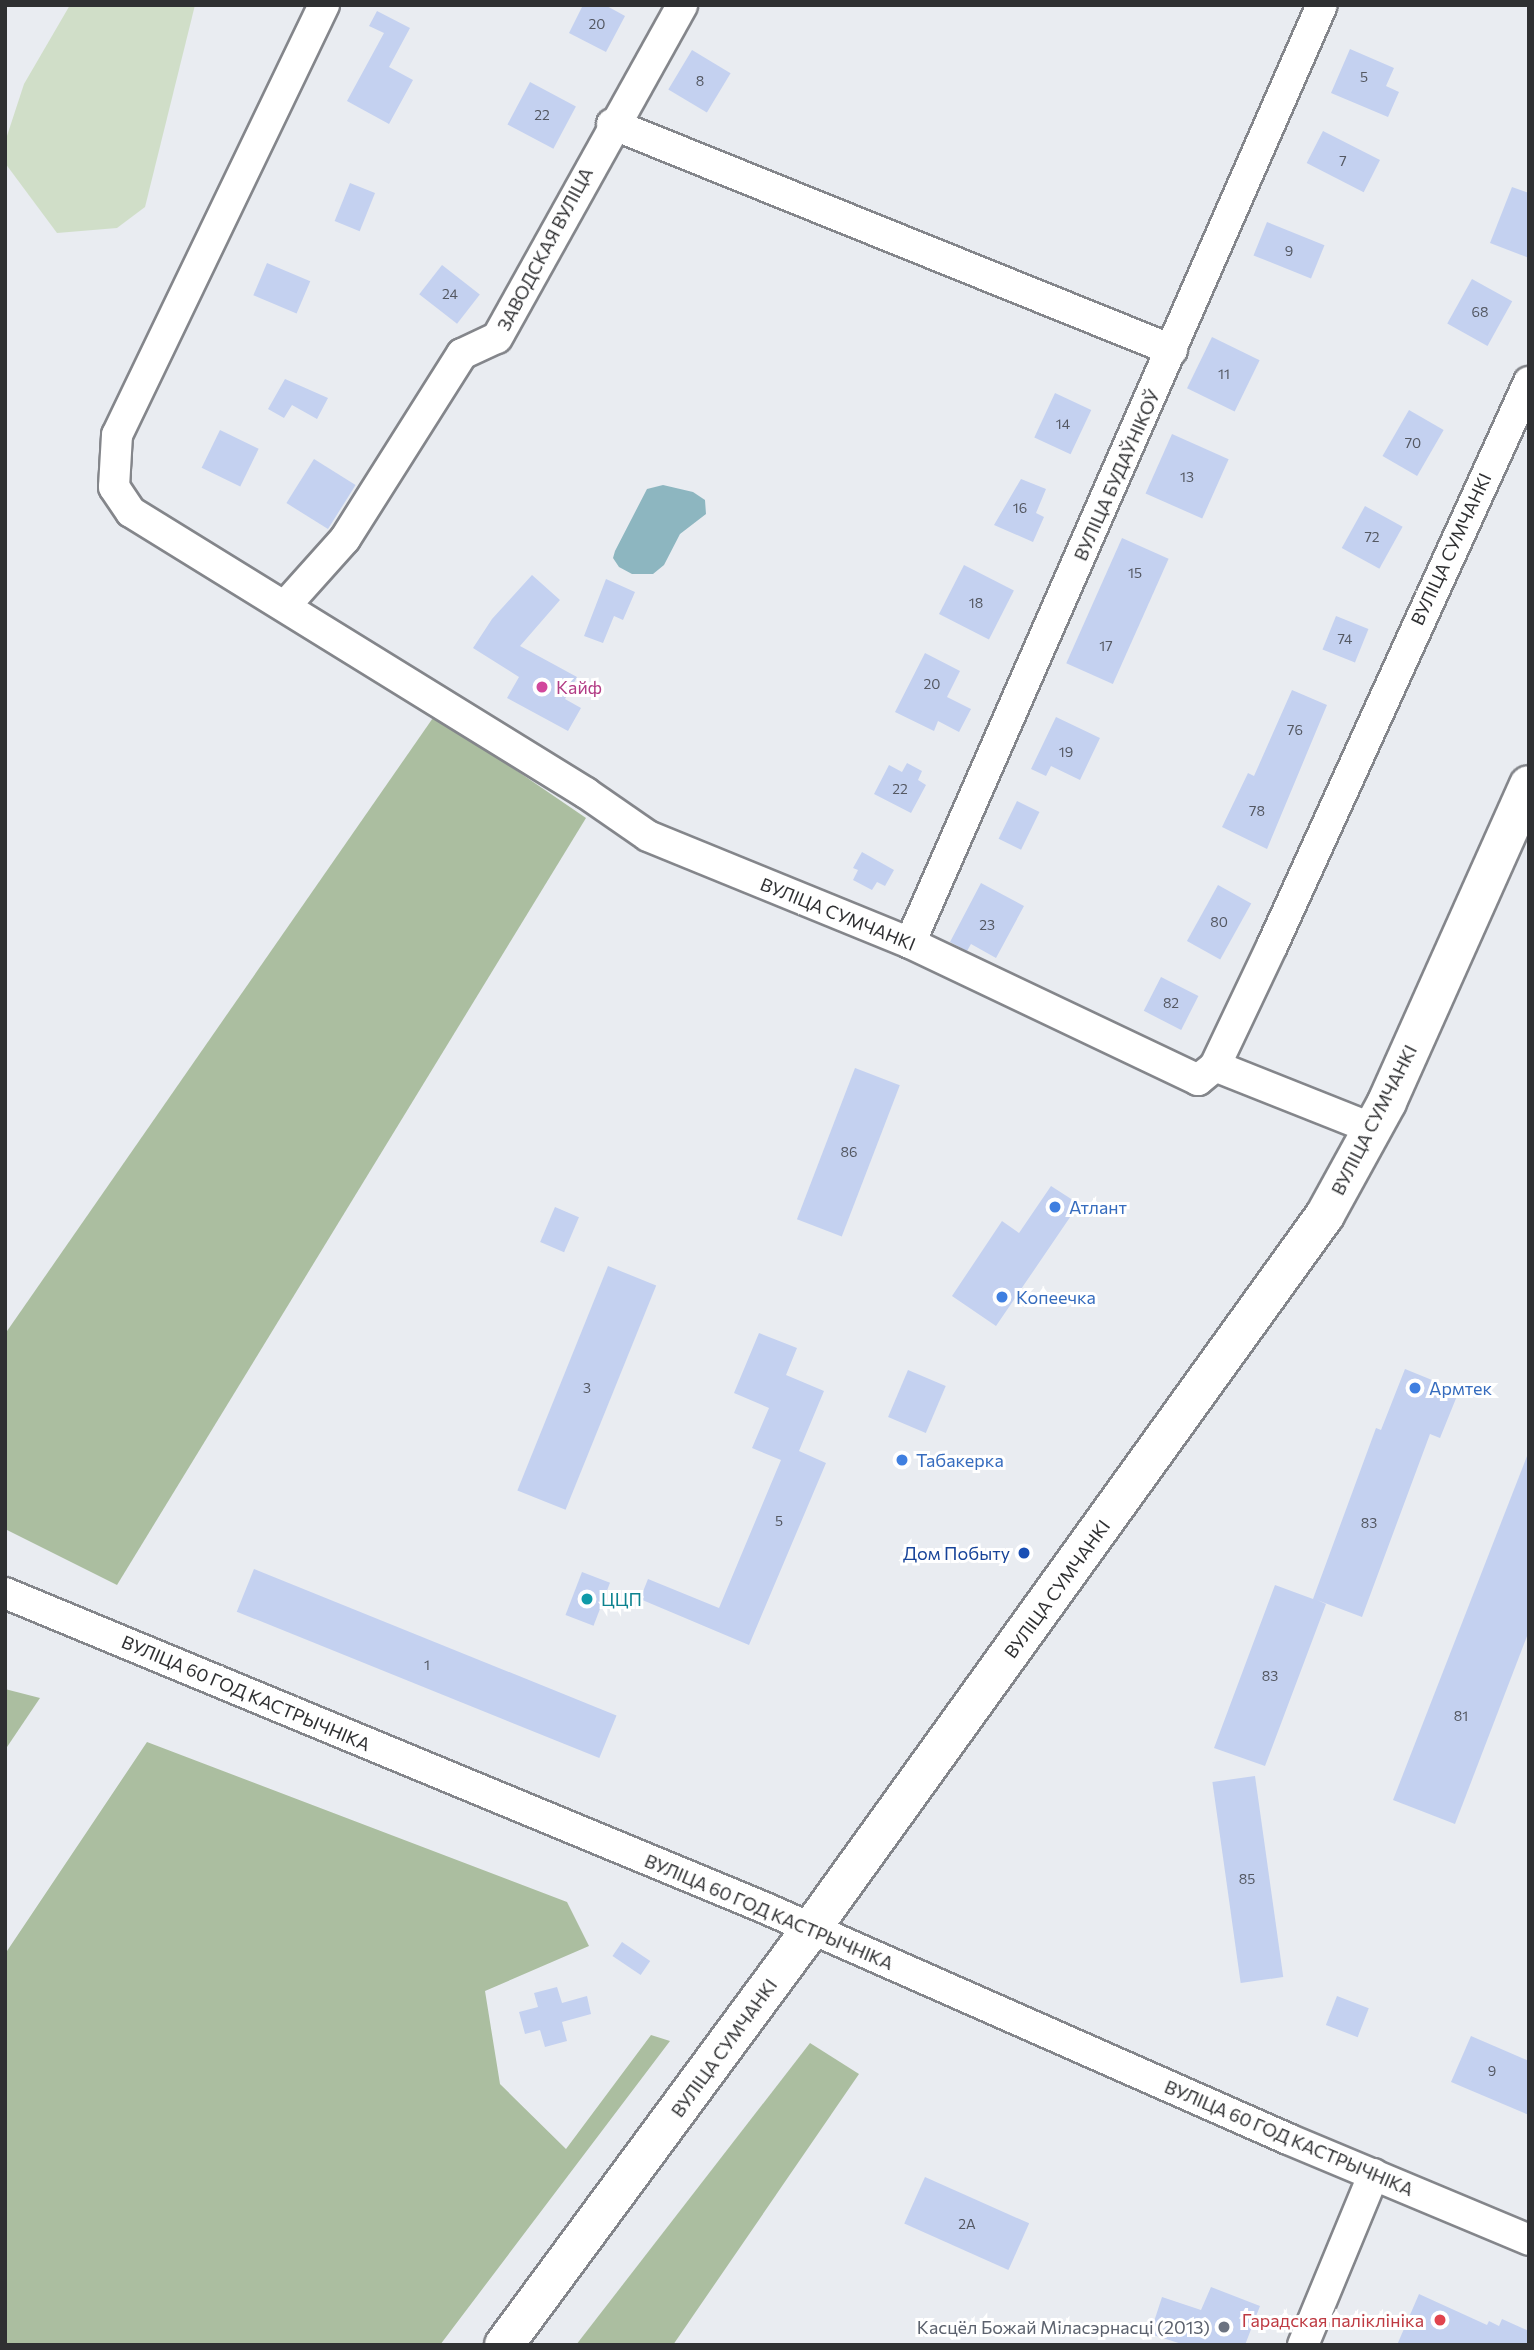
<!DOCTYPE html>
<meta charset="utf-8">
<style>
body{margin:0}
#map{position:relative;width:1534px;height:2350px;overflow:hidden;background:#e9ecf1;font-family:Commissioner,sans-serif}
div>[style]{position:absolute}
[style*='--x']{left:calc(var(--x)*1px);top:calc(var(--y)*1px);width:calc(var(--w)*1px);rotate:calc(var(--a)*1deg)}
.green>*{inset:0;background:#d0dec8}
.forest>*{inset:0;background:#abbea0}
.water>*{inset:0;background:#8db6c0}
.building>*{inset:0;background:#c4d1f0;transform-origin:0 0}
.roads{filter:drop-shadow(2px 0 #84868b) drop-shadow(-2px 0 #84868b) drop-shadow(0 2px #84868b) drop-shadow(0 -2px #84868b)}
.minor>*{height:30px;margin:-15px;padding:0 15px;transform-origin:15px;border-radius:15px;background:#fff}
.major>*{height:38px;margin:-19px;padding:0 19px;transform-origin:19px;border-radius:19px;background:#fff}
.dots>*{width:19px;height:19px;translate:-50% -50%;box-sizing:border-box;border:4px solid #fff;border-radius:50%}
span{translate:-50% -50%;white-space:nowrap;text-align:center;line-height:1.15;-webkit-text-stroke:6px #fff;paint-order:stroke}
.number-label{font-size:14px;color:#545862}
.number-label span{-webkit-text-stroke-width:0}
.street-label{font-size:18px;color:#2f3032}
.hotel-label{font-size:18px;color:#b23c85}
.left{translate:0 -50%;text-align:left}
.shop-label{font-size:18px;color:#366cbe}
.transit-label{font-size:18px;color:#164399}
.right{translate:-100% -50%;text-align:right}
.culture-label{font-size:18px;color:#0d838f}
.health-label{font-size:18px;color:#be3a42}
.worship-label{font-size:18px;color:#5b616d}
.frame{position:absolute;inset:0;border:7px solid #2f3032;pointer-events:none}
</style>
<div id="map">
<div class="green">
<div style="clip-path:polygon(70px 5px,195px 5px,145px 207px,117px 228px,57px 233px,5px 163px,5px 142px,24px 84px)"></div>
</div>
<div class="forest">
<div style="clip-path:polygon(435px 715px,586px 818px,117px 1585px,5px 1529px,5px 1334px)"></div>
<div style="clip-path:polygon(5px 1689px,40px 1698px,5px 1750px)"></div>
<div style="clip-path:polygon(147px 1742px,567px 1902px,589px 1946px,485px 1991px,500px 2084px,566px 2149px,651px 2035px,670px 2041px,440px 2345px,5px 2345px,5px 1954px)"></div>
<div style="clip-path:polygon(810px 2043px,859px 2074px,673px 2345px,576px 2345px)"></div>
</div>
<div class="water">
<div style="clip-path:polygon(663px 485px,693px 492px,705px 500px,706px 514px,680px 534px,664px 565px,653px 574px,632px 574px,619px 567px,613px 558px,615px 551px,647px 489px)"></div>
</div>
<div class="building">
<div style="clip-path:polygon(583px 5px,605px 5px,625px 16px,606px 52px,569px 33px)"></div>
<div style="clip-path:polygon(377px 11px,410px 28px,389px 67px,413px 80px,389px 124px,347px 101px,384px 33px,369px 26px)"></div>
<div style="clip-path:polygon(1350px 49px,1394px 68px,1386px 86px,1399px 92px,1388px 117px,1331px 93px)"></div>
<div style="left:692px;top:50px;width:45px;height:46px;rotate:31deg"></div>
<div style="left:530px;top:82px;width:52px;height:48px;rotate:28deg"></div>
<div style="left:1323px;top:131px;width:64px;height:36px;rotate:27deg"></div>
<div style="left:350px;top:183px;width:27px;height:41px;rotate:22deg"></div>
<div style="clip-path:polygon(1512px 187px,1529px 193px,1529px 258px,1490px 243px)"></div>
<div style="left:1267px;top:222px;width:62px;height:36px;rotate:22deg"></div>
<div style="left:267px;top:263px;width:47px;height:35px;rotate:23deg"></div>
<div style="left:442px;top:265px;width:48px;height:37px;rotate:38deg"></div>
<div style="left:1472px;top:279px;width:46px;height:51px;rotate:29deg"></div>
<div style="left:1212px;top:337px;width:53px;height:57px;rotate:26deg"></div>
<div style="clip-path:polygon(285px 379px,328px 398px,317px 419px,292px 405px,284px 418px,268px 409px)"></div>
<div style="left:1055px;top:393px;width:40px;height:49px;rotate:25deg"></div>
<div style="left:1409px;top:410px;width:40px;height:53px;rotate:30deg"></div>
<div style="left:220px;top:430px;width:43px;height:42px;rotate:26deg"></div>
<div style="left:1172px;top:434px;width:62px;height:65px;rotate:24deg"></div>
<div style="left:314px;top:459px;width:49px;height:52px;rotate:32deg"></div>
<div style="clip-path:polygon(1021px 479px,1046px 489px,1036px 513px,1044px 517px,1033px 542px,994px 525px)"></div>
<div style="left:1365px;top:506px;width:43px;height:48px;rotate:29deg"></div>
<div style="left:1122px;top:538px;width:51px;height:137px;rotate:24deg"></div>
<div style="left:964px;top:565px;width:56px;height:55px;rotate:27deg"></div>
<div style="clip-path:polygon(532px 575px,560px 600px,520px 646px,577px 677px,565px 699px,581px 708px,568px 731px,507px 698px,519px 677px,473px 648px,492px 619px)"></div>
<div style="clip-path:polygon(606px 579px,635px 592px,623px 620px,614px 616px,603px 643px,584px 636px)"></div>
<div style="left:1336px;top:616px;width:35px;height:36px;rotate:22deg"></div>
<div style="clip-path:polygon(925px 653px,960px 671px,947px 697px,971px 709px,959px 732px,938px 721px,934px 731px,895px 712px)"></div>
<div style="clip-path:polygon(1292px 690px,1327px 705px,1267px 849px,1222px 827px,1248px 773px,1254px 776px)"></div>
<div style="clip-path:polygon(1056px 717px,1100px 738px,1080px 780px,1051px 766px,1046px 776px,1031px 769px)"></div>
<div style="clip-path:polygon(907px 763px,922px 771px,918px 780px,926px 785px,911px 813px,874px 794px,889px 765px,902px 772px)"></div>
<div style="left:1017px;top:801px;width:25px;height:42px;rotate:26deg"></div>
<div style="clip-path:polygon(862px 852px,894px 870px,885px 886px,877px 882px,872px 890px,853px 880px,858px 870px,853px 868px)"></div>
<div style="clip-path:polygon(981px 883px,1024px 906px,996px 958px,971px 944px,967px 951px,950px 942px)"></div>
<div style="left:1218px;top:885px;width:38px;height:64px;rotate:29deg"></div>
<div style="left:1161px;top:977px;width:42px;height:38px;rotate:27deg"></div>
<div style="left:855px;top:1068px;width:48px;height:162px;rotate:21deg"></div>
<div style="clip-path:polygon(1051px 1186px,1079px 1204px,996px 1326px,952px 1296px,1002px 1221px,1019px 1233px)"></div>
<div style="left:555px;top:1207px;width:26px;height:38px;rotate:23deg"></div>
<div style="left:608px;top:1266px;width:52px;height:242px;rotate:22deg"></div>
<div style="clip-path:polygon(759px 1333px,797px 1348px,786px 1375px,824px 1391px,799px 1451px,826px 1463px,749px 1645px,640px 1599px,648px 1579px,719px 1608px,781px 1460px,752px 1448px,769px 1408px,734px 1393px)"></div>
<div style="clip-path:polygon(1405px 1369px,1459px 1391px,1440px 1438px,1430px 1434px,1362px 1617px,1317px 1600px,1326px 1604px,1265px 1766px,1214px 1748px,1275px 1585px,1313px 1599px,1376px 1428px,1381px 1430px)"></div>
<div style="left:908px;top:1370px;width:41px;height:51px;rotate:23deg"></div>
<div style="clip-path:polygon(1529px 1451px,1529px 1631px,1455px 1824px,1393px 1800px)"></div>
<div style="left:254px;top:1569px;width:391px;height:46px;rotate:22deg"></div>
<div style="left:582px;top:1572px;width:30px;height:46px;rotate:21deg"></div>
<div style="left:1255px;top:1776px;width:203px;height:43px;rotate:82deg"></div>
<div style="left:622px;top:1942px;width:34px;height:17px;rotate:34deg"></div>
<div style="clip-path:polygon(557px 1987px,562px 2003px,587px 1996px,591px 2014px,562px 2022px,567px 2041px,545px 2047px,540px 2030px,525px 2034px,519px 2012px,538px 2007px,534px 1993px)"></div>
<div style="left:1337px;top:1996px;width:34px;height:31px;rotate:21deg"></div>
<div style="clip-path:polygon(1471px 2036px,1529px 2061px,1529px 2115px,1451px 2082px)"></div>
<div style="left:925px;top:2177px;width:114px;height:51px;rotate:24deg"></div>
<div style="clip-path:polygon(1211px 2287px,1260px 2306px,1245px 2345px,1185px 2345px,1150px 2334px,1162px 2297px,1201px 2310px)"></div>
<div style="clip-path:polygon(1419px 2294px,1487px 2325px,1489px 2321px,1499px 2326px,1502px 2319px,1529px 2331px,1529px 2345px,1397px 2345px)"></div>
</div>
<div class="roads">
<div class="minor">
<div style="--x:324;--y:5;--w:477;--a:115.7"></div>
<div style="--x:117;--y:435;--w:52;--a:93.3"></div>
<div style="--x:114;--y:487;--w:30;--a:56"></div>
<div style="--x:131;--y:512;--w:535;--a:31.7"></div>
<div style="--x:586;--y:793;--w:75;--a:34.7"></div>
<div style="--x:648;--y:836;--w:283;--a:22.2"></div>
<div style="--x:910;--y:943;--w:319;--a:25.4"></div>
<div style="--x:1198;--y:1080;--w:22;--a:-39"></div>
<div style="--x:1215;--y:1066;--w:133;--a:-64.6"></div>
<div style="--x:1272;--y:946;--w:620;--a:-65.5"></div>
<div style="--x:612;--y:124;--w:604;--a:21.98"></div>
<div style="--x:285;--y:606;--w:90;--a:-48.2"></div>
<div style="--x:345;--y:539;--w:219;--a:-57.7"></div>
<div style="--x:462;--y:354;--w:38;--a:-25"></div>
<div style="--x:497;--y:338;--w:381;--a:-60.9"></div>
<div style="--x:910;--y:943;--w:1024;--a:-66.29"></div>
<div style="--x:1215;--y:1066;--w:170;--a:21.7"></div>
<div style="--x:5;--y:1593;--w:823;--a:22.51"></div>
<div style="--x:765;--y:1908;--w:572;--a:23.83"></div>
<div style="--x:1288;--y:2139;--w:261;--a:22.7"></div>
<div style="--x:1303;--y:2345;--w:185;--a:-67.5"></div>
</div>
<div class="major">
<div style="--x:504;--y:2345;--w:517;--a:-53.57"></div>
<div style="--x:811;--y:1929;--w:880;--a:-54.25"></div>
<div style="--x:1325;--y:1215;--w:129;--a:-61.2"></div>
<div style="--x:1387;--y:1102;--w:347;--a:-65.9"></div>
</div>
</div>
<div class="dots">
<div style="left:542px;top:687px;background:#d1479c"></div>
<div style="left:1055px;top:1207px;background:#3f7fe0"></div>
<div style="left:1002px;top:1297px;background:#3f7fe0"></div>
<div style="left:1415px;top:1388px;background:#3f7fe0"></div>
<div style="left:902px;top:1460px;background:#3f7fe0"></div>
<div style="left:1024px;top:1553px;background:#1a4fb4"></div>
<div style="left:587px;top:1599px;background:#0f9aa8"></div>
<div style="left:1440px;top:2320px;background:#e0444e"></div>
<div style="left:1224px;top:2327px;background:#6b7280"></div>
</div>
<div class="number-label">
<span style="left:597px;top:24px">20</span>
<span style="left:1364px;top:77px">5</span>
<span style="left:700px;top:81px">8</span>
<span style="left:542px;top:115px">22</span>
<span style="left:1343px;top:161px">7</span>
<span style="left:1289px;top:251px">9</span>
<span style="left:450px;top:294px">24</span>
<span style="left:1480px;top:312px">68</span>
<span style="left:1224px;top:374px">11</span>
<span style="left:1063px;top:424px">14</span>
<span style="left:1413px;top:443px">70</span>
<span style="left:1187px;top:477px">13</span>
<span style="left:1020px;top:508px">16</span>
<span style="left:1372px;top:537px">72</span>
<span style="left:1135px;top:573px">15</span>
<span style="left:976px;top:603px">18</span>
<span style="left:1345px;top:639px">74</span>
<span style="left:1106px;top:646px">17</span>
<span style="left:932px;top:684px">20</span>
<span style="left:1295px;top:730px">76</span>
<span style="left:1066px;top:752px">19</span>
<span style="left:900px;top:789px">22</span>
<span style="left:1257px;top:811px">78</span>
<span style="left:1219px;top:922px">80</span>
<span style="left:987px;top:925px">23</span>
<span style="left:1171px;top:1003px">82</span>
<span style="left:849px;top:1152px">86</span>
<span style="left:587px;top:1388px">3</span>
<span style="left:779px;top:1521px">5</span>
<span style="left:1369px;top:1523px">83</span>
<span style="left:427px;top:1665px">1</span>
<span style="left:1270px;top:1676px">83</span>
<span style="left:1461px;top:1716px">81</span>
<span style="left:1247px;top:1879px">85</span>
<span style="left:1492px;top:2071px">9</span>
<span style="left:967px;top:2224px">2А</span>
</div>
<div class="street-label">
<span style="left:545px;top:249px;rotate:-62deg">ЗАВОДСКАЯ ВУЛІЦА</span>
<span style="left:1117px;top:475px;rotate:-66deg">ВУЛІЦА БУДАЎНІКОЎ</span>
<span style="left:1451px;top:549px;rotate:-65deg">ВУЛІЦА СУМЧАНКІ</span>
<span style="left:838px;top:914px;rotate:22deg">ВУЛІЦА СУМЧАНКІ</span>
<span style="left:1374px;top:1120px;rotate:-63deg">ВУЛІЦА СУМЧАНКІ</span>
<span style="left:1057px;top:1589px;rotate:-54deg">ВУЛІЦА СУМЧАНКІ</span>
<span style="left:246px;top:1693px;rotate:23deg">ВУЛІЦА 60 ГОД КАСТРЫЧНІКА</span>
<span style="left:769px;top:1912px;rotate:23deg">ВУЛІЦА 60 ГОД КАСТРЫЧНІКА</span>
<span style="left:724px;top:2048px;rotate:-54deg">ВУЛІЦА СУМЧАНКІ</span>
<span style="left:1289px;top:2138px;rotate:23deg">ВУЛІЦА 60 ГОД КАСТРЫЧНІКА</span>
</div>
<div class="hotel-label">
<span class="left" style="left:556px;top:687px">Кайф</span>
</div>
<div class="shop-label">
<span class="left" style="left:1069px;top:1207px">Атлант</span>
<span class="left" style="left:1016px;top:1297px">Копеечка</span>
<span class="left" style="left:1429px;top:1388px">Армтек</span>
<span class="left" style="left:916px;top:1460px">Табакерка</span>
</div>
<div class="transit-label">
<span class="right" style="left:1010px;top:1553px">Дом Побыту</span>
</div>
<div class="culture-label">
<span class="left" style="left:601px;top:1599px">ЦЦП</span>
</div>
<div class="health-label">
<span class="right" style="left:1424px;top:2320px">Гарадская паліклініка</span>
</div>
<div class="worship-label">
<span class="right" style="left:1210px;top:2327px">Касцёл Божай Міласэрнасці (2013)</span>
</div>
<div class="frame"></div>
</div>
